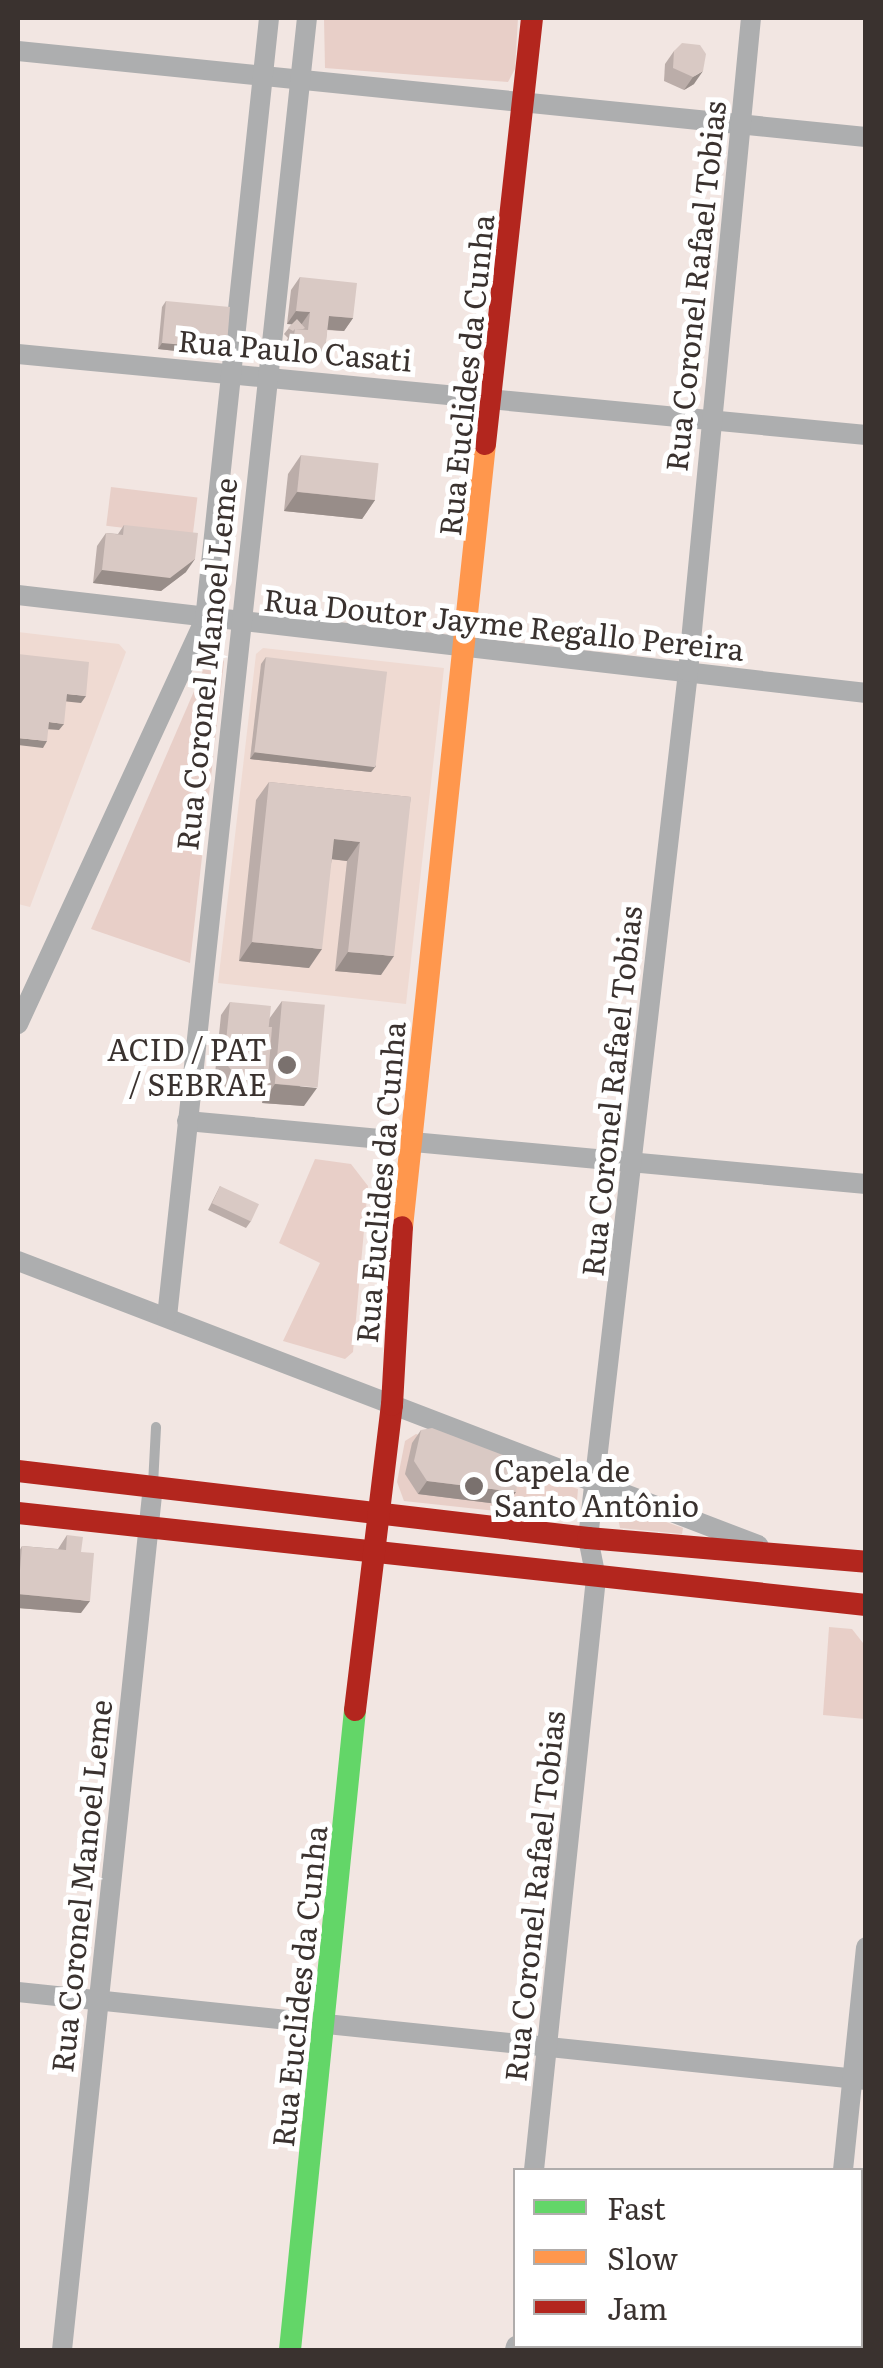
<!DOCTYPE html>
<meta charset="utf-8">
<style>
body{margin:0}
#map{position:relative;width:883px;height:2368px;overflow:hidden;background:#f2e6e2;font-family:Literata,serif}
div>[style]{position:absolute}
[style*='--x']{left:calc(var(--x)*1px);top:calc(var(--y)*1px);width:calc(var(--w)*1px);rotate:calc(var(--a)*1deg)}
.built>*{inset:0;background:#efdad2}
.green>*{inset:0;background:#e8cfc8;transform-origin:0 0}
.lane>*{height:10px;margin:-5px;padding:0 5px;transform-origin:5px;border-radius:5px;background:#adaeaf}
.street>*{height:20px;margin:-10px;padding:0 10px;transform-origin:10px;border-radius:10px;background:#adaeaf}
.fast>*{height:22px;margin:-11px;padding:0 11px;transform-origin:11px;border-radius:11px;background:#63d668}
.slow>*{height:22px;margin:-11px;padding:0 11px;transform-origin:11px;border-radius:11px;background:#ff974d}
.jam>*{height:22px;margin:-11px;padding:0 11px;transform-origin:11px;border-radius:11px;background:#b3261e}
.wall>*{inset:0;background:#bbada9}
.shaded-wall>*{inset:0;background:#988d89}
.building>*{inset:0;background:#d9c9c4;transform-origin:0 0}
.dots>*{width:28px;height:28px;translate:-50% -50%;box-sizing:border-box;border:5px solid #fff;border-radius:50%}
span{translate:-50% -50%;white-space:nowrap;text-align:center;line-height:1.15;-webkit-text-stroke:10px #fff;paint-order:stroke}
.street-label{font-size:30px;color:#3a322f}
.poi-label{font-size:30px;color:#3a322f}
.right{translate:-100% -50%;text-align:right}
.left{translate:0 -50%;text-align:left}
.frame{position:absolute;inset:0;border:20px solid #3a322f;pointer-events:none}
.legend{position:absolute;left:513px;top:2168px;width:350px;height:180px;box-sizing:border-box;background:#fff;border:2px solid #b0adac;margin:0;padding:12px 18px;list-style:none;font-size:30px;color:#3a322f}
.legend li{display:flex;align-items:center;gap:20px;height:50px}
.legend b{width:50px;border:2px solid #b0adac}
</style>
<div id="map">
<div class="built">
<div style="clip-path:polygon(18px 632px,119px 644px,126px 652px,30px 907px,18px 904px)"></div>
<div style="clip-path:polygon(263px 648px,444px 668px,406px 1004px,218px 983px,256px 654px)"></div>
</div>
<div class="green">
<div style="clip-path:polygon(324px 18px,518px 18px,515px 69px,508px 82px,325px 68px)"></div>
<div style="left:111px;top:487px;width:87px;height:39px;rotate:7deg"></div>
<div style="clip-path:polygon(218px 648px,224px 662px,190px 963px,91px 929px,211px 652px)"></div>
<div style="clip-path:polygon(315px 1159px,351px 1164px,368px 1186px,353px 1352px,345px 1359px,283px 1341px,320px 1263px,279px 1243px)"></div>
<div style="clip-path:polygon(416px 1434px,578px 1489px,577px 1501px,550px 1517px,404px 1501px,397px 1482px,405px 1441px)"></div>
<div style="clip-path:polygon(624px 1507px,683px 1528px,682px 1534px,620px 1528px,617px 1513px)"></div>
<div style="clip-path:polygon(829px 1627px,852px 1629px,863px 1643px,865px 1719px,823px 1715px)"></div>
</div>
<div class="lane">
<div style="--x:153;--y:1485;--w:58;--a:-87"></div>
</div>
<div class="street">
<div style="--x:18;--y:51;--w:852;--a:5.79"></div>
<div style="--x:18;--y:354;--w:852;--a:5.46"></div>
<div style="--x:18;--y:595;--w:854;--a:6.59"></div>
<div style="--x:18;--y:1024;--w:445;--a:-65.2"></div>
<div style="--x:205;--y:620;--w:605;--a:-83.93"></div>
<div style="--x:187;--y:1121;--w:682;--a:5.3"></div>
<div style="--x:18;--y:1261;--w:793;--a:21"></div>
<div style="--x:167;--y:1317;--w:1307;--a:-83.85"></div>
<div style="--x:18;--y:1992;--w:853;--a:5.92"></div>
<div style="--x:534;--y:2170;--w:595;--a:-84.02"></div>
<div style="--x:596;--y:1578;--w:41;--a:-101.3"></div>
<div style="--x:588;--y:1538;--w:872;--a:-83.41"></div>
<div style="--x:688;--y:672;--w:657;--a:-84.5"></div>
<div style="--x:843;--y:2170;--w:224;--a:-84.1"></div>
<div style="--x:62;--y:2350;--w:869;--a:-83.99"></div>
<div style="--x:515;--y:2350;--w:4;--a:-76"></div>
<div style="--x:822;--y:2350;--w:4;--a:-76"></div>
</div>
<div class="fast">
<div style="--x:290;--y:2350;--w:643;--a:-84.2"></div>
</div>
<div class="slow">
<div style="--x:402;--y:1227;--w:787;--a:-83.95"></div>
<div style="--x:770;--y:2350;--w:7;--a:-34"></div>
</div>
<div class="jam">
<div style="--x:485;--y:444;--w:429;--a:-83.7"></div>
<div style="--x:18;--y:1471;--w:574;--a:6.7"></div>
<div style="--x:588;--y:1538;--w:279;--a:4.9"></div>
<div style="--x:18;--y:1513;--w:853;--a:6.19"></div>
<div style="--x:355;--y:1710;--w:307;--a:-83.1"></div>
<div style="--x:392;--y:1405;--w:178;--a:-86.8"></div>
<div style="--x:860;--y:2275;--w:7;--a:-34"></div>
</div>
<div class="wall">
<div style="clip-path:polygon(700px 45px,694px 84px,684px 90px,664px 81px,665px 64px,674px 51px)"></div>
<div style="clip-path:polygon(300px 277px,353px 318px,344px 331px,327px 330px,325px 350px,316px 363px,292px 361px,285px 348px,286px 342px,288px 338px,284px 334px,292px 324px,287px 324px,291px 290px)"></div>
<div style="clip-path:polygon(166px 301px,222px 350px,213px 355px,158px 349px,162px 307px)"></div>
<div style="clip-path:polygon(301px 455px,375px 500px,362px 519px,284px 511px,288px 474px)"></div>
<div style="clip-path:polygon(124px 525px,186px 572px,161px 591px,93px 583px,97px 546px,106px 533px,118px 534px)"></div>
<div style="clip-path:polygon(266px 657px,376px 766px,371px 772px,250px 759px,261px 664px)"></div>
<div style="clip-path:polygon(269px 782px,411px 797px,381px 975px,335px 971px,347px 861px,332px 859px,309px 968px,239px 961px,256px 800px)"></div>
<div style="clip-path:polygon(282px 1001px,304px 1106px,262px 1103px,262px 1096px,257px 1096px,253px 1101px,235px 1099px,215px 1074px,221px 1015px,230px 1002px,269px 1019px)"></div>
<div style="clip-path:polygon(220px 1186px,251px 1221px,246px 1228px,208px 1210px)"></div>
<div style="clip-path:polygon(421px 1430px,506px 1505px,418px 1494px,405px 1474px,412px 1443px)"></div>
<div style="clip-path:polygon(67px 1535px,81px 1552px,81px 1613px,18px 1608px,18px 1553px,22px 1546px,58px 1549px)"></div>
</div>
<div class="shaded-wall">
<div style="clip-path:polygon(703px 71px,694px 84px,684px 90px,693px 77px)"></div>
<div style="clip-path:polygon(296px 311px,310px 312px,301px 325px,287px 324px)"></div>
<div style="clip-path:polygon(329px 316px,353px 318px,344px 331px,320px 329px)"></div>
<div style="clip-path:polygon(162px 343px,227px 344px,222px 350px,213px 355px,158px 349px)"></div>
<div style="clip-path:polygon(301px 348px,325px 350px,316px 363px,292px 361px)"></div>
<div style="clip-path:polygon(297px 492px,375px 500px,362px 519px,284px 511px)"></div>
<div style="clip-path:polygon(195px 559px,186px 572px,161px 591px,93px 583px,102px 570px)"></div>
<div style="clip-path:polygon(67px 694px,86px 696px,81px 703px,62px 701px)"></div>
<div style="clip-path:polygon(49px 722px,64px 724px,59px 730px,45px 729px)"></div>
<div style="clip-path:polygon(18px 738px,47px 741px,43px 748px,18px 745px)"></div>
<div style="clip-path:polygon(255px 752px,376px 766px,371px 772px,250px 759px)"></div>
<div style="clip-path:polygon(334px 839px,360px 842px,347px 861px,321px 858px)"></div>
<div style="clip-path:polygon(252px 942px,322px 949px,309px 968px,239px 961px)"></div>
<div style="clip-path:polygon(348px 952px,394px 956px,381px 975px,335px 971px)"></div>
<div style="clip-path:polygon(275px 1084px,317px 1088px,304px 1106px,262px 1103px)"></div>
<div style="clip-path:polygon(244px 1086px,262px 1088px,267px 1090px,263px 1096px,257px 1096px,253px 1101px,235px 1099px)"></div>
<div style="clip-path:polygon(427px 1481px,516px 1492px,506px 1505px,418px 1494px)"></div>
<div style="clip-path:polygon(18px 1594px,90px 1601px,81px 1613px,18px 1608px)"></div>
</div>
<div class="building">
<div style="clip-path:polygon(682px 43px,700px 45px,706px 54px,703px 71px,693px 77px,673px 68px,674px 51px)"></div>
<div style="clip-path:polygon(300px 277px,357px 283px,353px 318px,329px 316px,325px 350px,301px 348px,294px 335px,295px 329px,308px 330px,310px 312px,296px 311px)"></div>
<div style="clip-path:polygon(166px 301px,230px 307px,227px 344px,218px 348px,162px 343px)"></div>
<div style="clip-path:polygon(297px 319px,305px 328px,303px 329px,295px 329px,293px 331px,288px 328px)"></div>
<div style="left:301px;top:455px;width:78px;height:37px;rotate:6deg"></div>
<div style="clip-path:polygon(124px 525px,198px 533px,195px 559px,170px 578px,102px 570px,106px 533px,123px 535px)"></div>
<div style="clip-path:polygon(18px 654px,89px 662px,86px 696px,67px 694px,64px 724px,49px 722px,47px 741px,18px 738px)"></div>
<div style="left:266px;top:657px;width:122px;height:96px;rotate:7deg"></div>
<div style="clip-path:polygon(269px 782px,411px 797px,394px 956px,348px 952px,360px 842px,334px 839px,322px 949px,252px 942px)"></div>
<div style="left:282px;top:1001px;width:43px;height:83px;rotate:5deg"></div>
<div style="clip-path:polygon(230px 1002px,271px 1006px,262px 1088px,244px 1086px,224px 1061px)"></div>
<div style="clip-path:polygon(268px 1027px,272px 1027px,267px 1090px,261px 1089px)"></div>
<div style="left:220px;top:1186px;width:43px;height:19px;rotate:25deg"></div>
<div style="clip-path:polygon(432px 1428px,521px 1462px,516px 1492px,427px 1481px,414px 1461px,421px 1430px)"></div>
<div style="clip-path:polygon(67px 1535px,83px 1537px,81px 1552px,94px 1553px,90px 1601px,18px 1594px,22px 1546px,66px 1550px)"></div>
</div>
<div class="dots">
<div style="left:287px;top:1065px;background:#7a716e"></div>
<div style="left:474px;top:1486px;background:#7a716e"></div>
</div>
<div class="street-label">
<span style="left:694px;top:286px;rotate:-84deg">Rua Coronel Rafael Tobias</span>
<span style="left:295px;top:349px;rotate:5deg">Rua Paulo Casati</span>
<span style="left:465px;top:375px;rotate:-84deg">Rua Euclides da Cunha</span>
<span style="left:504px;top:623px;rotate:6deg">Rua Doutor Jayme Regallo Pereira</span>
<span style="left:205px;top:664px;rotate:-84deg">Rua Coronel Manoel Leme</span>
<span style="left:610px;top:1091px;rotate:-84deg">Rua Coronel Rafael Tobias</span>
<span style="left:379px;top:1182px;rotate:-85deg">Rua Euclides da Cunha</span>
<span style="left:80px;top:1886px;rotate:-84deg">Rua Coronel Manoel Leme</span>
<span style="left:533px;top:1896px;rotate:-84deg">Rua Coronel Rafael Tobias</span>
<span style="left:298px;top:1986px;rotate:-84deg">Rua Euclides da Cunha</span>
</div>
<div class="poi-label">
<span class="right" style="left:267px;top:1065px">ACID / PAT<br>/ SEBRAE</span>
<span class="left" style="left:494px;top:1486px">Capela de<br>Santo Antônio</span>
</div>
<div class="frame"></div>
<ul class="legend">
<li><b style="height:12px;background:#63d668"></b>Fast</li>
<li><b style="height:12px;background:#ff974d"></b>Slow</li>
<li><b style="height:12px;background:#b3261e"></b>Jam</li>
</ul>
</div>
